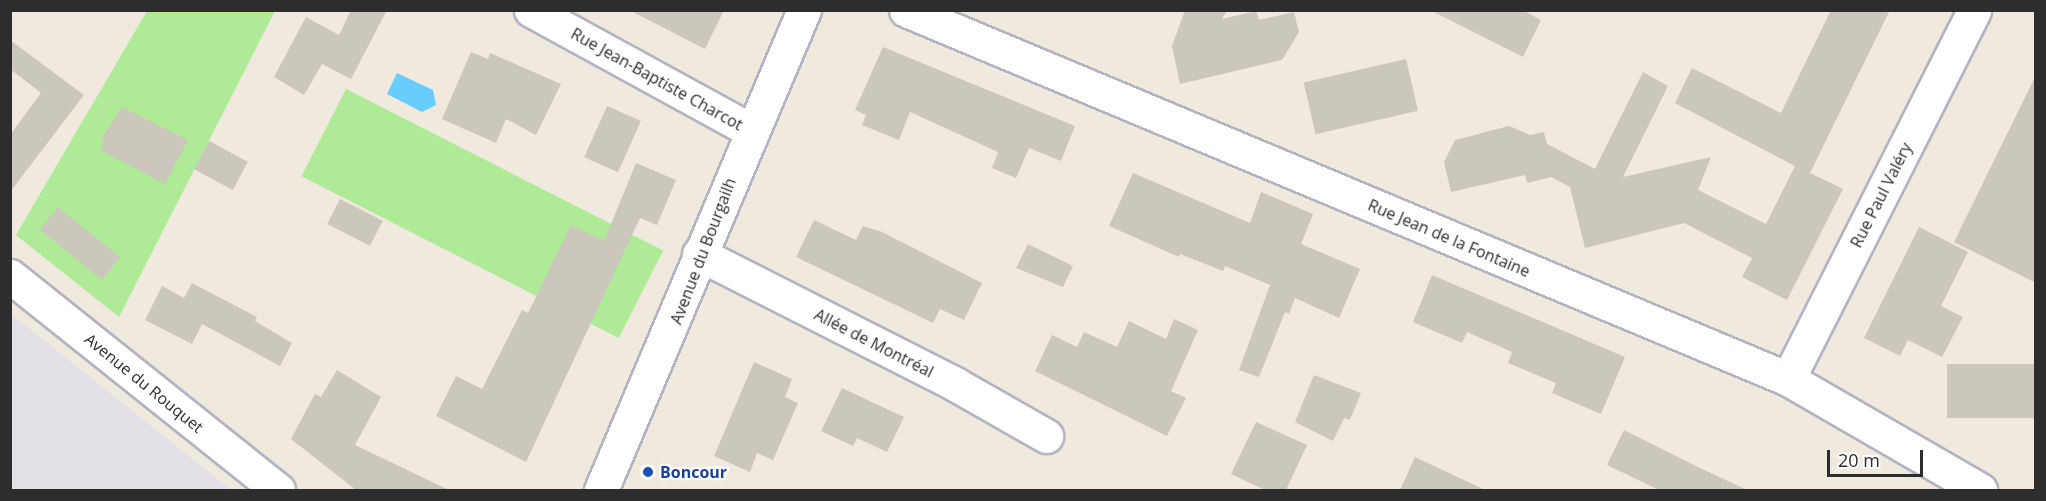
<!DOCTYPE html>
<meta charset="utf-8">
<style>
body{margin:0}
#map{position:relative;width:2046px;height:501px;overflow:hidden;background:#efe9de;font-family:"Open Sans",sans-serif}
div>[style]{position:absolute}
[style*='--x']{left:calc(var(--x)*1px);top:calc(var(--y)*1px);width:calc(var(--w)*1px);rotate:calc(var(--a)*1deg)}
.industrial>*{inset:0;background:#e2dfe7}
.green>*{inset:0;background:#afea96;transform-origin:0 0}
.water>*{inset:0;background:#68cdfa}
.building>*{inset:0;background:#cbc7bc;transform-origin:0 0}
.roads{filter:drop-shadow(2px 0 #b2b4c1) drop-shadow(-2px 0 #b2b4c1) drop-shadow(0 2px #b2b4c1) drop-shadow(0 -2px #b2b4c1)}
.minor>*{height:33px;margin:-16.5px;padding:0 16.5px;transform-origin:16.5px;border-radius:16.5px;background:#fff}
.secondary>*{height:33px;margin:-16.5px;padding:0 16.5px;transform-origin:16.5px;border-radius:16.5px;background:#fff}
.dots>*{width:16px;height:16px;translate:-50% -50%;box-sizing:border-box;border:3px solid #fff;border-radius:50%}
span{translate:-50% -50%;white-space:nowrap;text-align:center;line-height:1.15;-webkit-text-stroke:4.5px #fff;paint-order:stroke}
.street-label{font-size:16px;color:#2d2d2d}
.transit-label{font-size:16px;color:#164399;font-weight:700}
.left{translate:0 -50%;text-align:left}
.frame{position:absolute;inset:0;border:12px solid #2d2d2d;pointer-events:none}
.scale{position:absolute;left:1827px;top:450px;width:96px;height:27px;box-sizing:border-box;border:3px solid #2d2d2d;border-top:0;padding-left:8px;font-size:18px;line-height:21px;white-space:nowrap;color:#2d2d2d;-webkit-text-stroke:4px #fff;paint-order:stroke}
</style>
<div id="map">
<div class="industrial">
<div style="clip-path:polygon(11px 314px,231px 490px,11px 490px)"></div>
</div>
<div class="green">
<div style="clip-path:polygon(147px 11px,275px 11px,119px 317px,16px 235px)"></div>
<div style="left:346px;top:89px;width:356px;height:98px;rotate:27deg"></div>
</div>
<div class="water">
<div style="clip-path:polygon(397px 73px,433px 90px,436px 105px,422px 112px,387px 94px)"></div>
</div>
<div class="building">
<div style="clip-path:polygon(351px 10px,387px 10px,351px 79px,322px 64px,304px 95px,274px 77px,306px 17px,339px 35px)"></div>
<div style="clip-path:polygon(629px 10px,724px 10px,705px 49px)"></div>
<div style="clip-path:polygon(1185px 10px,1227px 10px,1222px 19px,1256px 11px,1259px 20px,1294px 12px,1299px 32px,1282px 60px,1180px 84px,1172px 46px)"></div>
<div style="clip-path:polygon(1430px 10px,1522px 10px,1541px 20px,1523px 57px)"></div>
<div style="clip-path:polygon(1831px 10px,1890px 10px,1810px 173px,1843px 189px,1787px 300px,1742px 277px,1752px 258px,1684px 223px,1585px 248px,1570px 187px,1551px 177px,1527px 183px,1525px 175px,1451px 192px,1444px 162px,1455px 140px,1509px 126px,1530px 135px,1544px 132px,1547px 144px,1595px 169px,1643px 72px,1668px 86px,1623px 177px,1711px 157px,1698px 190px,1766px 224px,1795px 166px,1675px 103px,1692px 68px,1781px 113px)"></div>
<div style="clip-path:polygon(10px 40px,84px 95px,10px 192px,10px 135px,41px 93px,10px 69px)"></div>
<div style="clip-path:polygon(883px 47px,1075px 126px,1061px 161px,1029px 148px,1016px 178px,992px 168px,998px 152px,910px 112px,899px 140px,862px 125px,866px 115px,855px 110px)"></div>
<div style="clip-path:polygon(471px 52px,488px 59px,490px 53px,561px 84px,536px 135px,506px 119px,496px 143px,442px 119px)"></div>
<div style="left:1406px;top:59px;width:53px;height:105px;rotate:77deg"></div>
<div style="clip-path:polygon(2036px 75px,2036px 283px,1954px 242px)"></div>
<div style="left:607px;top:106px;width:37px;height:56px;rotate:24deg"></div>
<div style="clip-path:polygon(122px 107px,188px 140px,165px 184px,100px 150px,104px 141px,101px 139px)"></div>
<div style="left:209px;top:141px;width:44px;height:32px;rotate:28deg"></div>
<div style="clip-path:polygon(636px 163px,676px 180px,657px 225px,640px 218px,526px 462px,436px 416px,456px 376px,482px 389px,522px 310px,528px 313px,571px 225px,604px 241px)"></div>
<div style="clip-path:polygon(1133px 173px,1250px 223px,1261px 192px,1313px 214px,1301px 244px,1360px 269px,1339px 318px,1295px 298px,1289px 314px,1285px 312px,1259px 377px,1239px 370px,1270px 285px,1225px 266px,1223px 271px,1180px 254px,1179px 257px,1109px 226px)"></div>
<div style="left:340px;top:199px;width:48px;height:28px;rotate:27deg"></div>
<div style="left:58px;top:207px;width:80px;height:29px;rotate:39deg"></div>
<div style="clip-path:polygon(814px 220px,856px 240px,863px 226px,882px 232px,982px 283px,964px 320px,940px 309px,933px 323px,796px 257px)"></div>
<div style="clip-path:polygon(1919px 227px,1968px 252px,1941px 306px,1963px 317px,1942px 357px,1908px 340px,1900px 356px,1864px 338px)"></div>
<div style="clip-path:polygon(1028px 244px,1073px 266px,1063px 287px,1016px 268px)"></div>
<div style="clip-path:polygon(1432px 275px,1625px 357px,1601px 414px,1552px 393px,1556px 383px,1508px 363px,1512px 352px,1467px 332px,1462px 343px,1413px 322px)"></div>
<div style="clip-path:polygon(192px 283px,257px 317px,255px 321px,292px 343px,280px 366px,202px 324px,192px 344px,145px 320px,162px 286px,184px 298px)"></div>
<div style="clip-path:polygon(1174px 319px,1198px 330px,1171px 391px,1186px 398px,1167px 436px,1035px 371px,1052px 335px,1077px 347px,1084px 332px,1117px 347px,1129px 321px,1166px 339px)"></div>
<div style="clip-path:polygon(754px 362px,792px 379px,785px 397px,798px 403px,773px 460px,757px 453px,750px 472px,714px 456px)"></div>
<div style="left:2036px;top:364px;width:54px;height:89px;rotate:90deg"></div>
<div style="clip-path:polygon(337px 370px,381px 397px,355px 445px,449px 490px,356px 490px,291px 439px,315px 394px,321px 397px)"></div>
<div style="clip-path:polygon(1314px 375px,1361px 393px,1350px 420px,1344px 418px,1333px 441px,1295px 422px)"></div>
<div style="clip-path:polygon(842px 388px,904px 417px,887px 452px,857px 438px,853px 446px,821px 431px)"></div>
<div style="clip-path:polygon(1256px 422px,1307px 445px,1286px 490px,1265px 490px,1231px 474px)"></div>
<div style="clip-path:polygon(1624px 430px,1698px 467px,1747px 490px,1659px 490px,1607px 465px)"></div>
<div style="clip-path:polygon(1415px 457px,1485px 490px,1400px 490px)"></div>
</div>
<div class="roads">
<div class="minor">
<div style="--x:531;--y:10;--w:250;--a:28.7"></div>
<div style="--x:906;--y:10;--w:956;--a:22.7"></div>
<div style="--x:1788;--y:379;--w:222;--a:30"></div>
<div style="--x:699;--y:254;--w:287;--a:26.9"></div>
<div style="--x:955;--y:384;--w:105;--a:29.7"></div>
<div style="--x:10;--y:276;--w:343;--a:38.6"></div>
<div style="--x:1788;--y:379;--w:413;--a:-63.2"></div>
</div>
<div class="secondary">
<div style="--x:601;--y:490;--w:521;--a:-67.08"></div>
</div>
</div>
<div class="dots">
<div style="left:648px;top:472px;background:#1a4fb4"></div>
</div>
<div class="street-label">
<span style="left:657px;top:79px;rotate:29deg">Rue Jean-Baptiste Charcot</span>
<span style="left:1881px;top:195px;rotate:-63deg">Rue Paul Valéry</span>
<span style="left:1449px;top:238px;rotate:23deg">Rue Jean de la Fontaine</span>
<span style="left:703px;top:251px;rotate:-69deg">Avenue du Bourgailh</span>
<span style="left:874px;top:343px;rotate:27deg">Allée de Montréal</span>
<span style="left:144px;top:383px;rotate:39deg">Avenue du Rouquet</span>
</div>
<div class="transit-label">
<span class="left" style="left:660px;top:472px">Boncour</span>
</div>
<div class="frame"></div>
<div class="scale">20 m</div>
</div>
